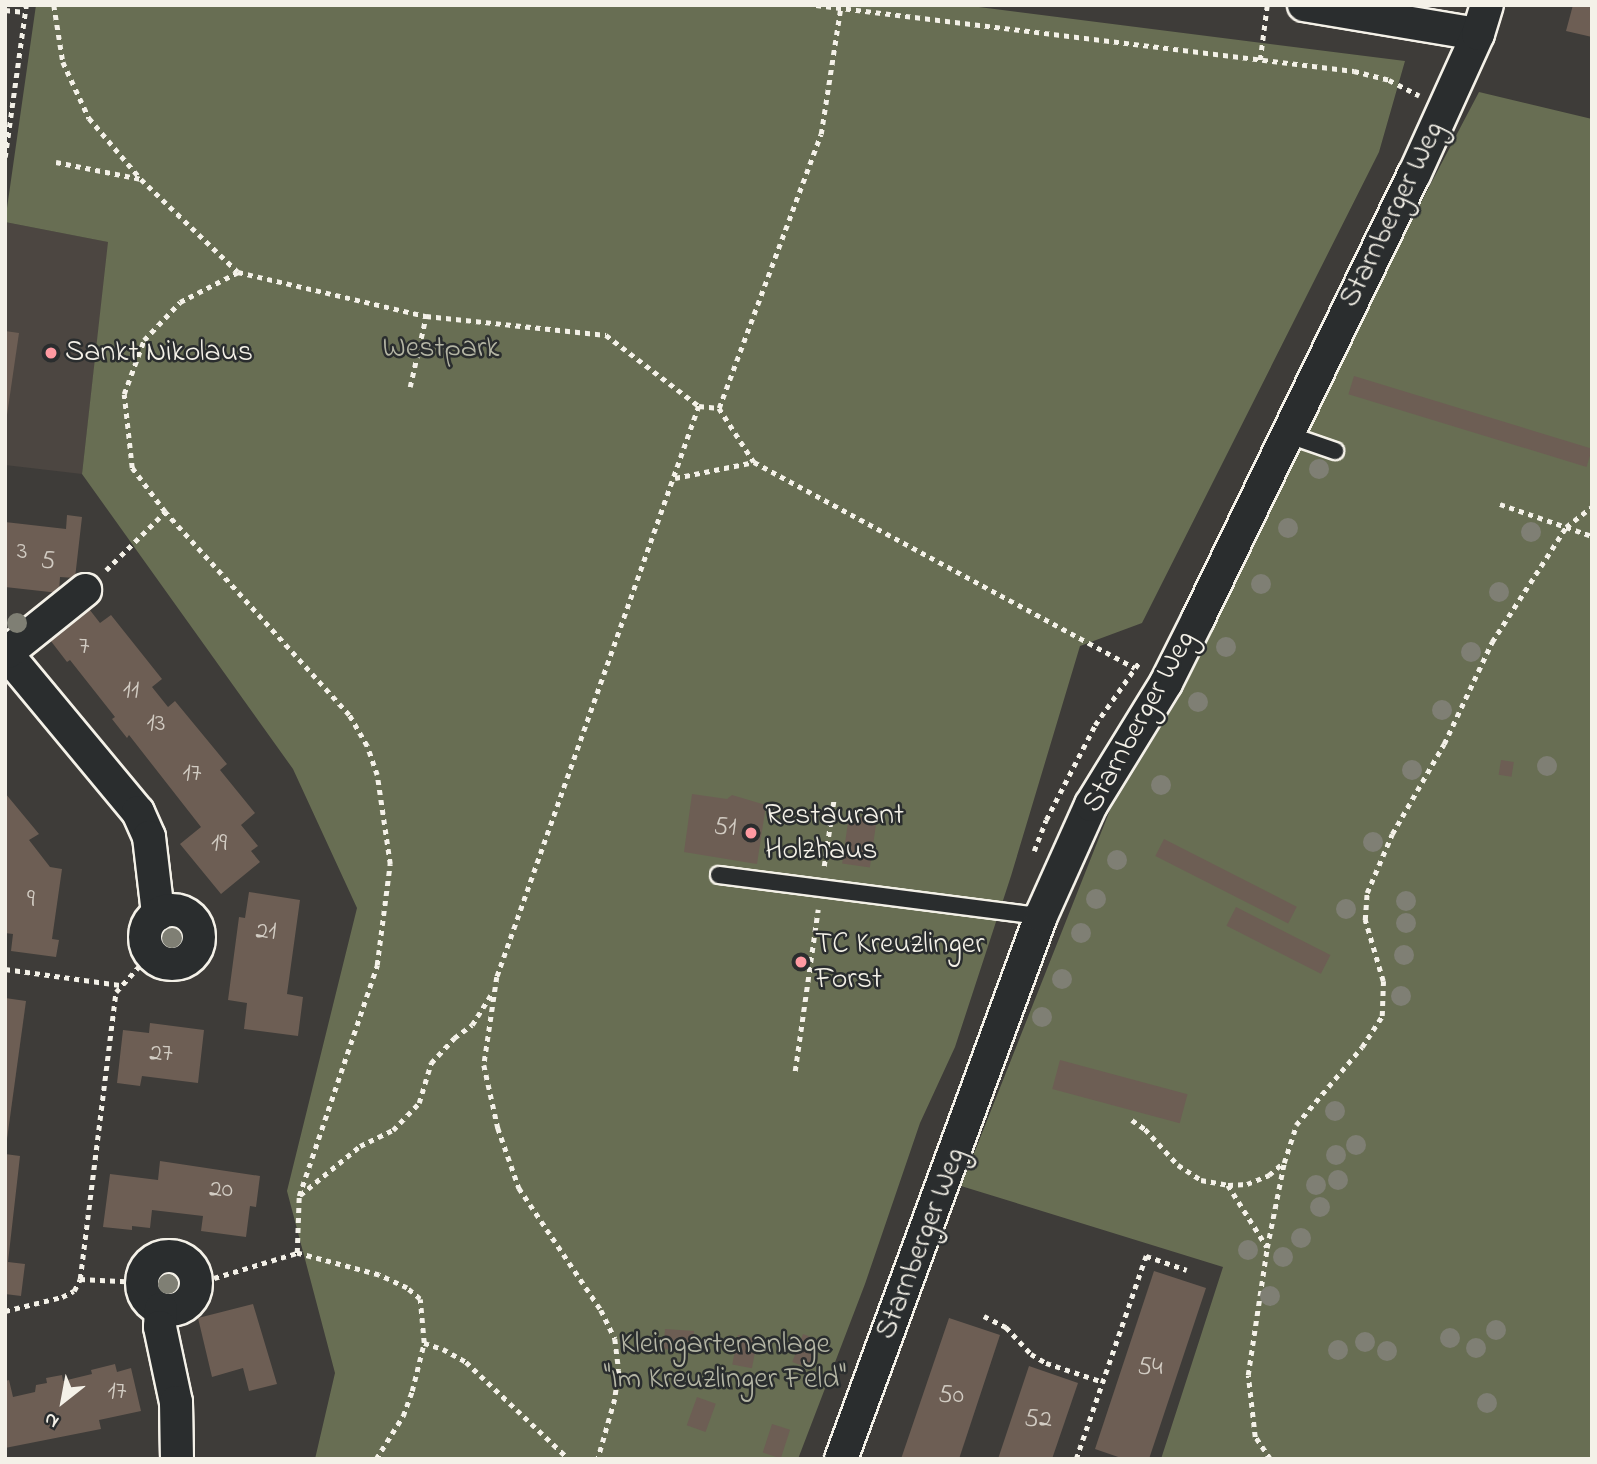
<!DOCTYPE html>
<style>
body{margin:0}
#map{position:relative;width:1597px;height:1464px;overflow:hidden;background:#3e3c39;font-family:"Indie Flower",sans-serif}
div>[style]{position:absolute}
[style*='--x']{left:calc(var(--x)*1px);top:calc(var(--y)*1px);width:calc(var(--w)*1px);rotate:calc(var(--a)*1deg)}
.built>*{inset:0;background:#4c4641}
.green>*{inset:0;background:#686e53}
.building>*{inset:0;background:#6d5e54;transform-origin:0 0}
.path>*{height:4.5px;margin-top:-2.25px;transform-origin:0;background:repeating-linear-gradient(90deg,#f4f1e8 0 5px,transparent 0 10px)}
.roads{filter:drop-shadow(2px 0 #f4f1e8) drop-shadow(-2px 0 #f4f1e8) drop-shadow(0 2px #f4f1e8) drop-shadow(0 -2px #f4f1e8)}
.lane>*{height:16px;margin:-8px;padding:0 8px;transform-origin:8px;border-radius:8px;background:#2a2d2e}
.street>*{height:32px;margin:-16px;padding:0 16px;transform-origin:16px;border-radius:16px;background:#2a2d2e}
.street>.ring{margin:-16px;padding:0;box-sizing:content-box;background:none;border:32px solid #2a2d2e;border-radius:50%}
.trees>*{width:20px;height:20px;margin:-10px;border-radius:50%;background:#7f7f74}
.dots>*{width:19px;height:19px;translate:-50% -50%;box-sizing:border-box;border:4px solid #2a2d2e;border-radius:50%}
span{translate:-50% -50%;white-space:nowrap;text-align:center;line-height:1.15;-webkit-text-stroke:5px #2a2d2e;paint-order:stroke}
.number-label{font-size:26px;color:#d2ccc3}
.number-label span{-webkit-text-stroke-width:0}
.street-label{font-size:30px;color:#f4f1e8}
.park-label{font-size:30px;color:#b5b6a5}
.poi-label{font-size:30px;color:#f4f1e8}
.left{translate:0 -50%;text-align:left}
.frame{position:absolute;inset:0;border:7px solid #f4f1e8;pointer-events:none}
.north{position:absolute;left:28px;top:1366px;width:70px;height:70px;-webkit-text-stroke:5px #2a2d2e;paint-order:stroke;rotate:211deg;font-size:19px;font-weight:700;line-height:28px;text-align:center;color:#f4f1e8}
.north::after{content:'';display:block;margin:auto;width:24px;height:32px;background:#f4f1e8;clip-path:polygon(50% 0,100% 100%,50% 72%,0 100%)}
</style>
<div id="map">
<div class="built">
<div style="clip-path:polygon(5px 222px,109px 242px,82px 474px,5px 465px)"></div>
</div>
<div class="green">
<div style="clip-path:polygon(36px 5px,963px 5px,1405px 61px,1379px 152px,1142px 623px,1080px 646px,1011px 876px,955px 1047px,920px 1123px,865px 1284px,798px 1459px,315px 1459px,335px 1373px,287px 1191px,357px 908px,293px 769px,82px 474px,108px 242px,5px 222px)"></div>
<div style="clip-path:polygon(1479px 92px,1592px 119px,1592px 1459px,1161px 1459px,1223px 1267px,961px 1186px,1110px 810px,1183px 691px,1335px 366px)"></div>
</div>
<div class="building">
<div style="clip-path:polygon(1573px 5px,1592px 5px,1592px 37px,1566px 31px)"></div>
<div style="clip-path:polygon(5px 331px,19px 333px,7px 415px,5px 415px)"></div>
<div style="left:1354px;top:376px;width:249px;height:19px;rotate:17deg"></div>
<div style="clip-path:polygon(67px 515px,82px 517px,75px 578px,60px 577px,59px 593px,5px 587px,5px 522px,66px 529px)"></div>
<div style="clip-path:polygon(86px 605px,100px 623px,111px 615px,162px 679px,152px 687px,168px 707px,175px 701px,227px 764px,220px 770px,255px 813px,241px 825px,258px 846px,251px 851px,260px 862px,221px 894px,180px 844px,201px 827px,129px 735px,127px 738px,112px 719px,115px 717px,70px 660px,67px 662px,47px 636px)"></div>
<div style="left:1501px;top:760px;width:13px;height:15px;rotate:9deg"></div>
<div style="clip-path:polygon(5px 793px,39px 834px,29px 840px,50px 867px,62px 869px,52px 939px,59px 940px,56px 957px,11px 951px,13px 934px,5px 933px)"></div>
<div style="clip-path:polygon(692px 794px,727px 799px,732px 795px,766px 805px,757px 864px,684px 852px)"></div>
<div style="left:849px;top:815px;width:28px;height:49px;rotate:8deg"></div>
<div style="left:1164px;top:839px;width:149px;height:19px;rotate:27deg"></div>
<div style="clip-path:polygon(249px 892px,300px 900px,287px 994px,303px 997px,298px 1036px,244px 1029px,247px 1003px,228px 1000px,239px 917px,245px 918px)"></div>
<div style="left:1236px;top:907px;width:106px;height:21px;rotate:27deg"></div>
<div style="clip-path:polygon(5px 998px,26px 1001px,7px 1139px,5px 1139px)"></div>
<div style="clip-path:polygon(150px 1023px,204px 1030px,198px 1083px,142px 1076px,140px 1086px,117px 1083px,123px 1030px,149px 1033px)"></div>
<div style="left:1060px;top:1060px;width:132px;height:30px;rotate:15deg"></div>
<div style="clip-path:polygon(5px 1154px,20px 1156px,8px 1262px,25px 1264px,21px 1296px,5px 1294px)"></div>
<div style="clip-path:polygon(160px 1161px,260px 1176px,256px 1207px,250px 1206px,246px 1237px,201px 1231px,203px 1216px,152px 1210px,150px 1228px,132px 1226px,132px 1230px,103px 1227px,110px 1174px,158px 1180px)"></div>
<div style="clip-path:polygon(1154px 1271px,1206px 1288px,1149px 1459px,1124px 1459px,1095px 1449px)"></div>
<div style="clip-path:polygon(253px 1304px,277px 1384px,249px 1391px,243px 1368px,212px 1377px,198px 1318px)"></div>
<div style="clip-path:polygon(949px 1318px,1000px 1335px,959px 1459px,901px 1459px)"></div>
<div style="left:665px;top:1329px;width:29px;height:20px;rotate:4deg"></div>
<div style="left:803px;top:1334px;width:19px;height:30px;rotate:21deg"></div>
<div style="left:738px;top:1335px;width:20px;height:30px;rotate:11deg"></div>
<div style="clip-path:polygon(115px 1364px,117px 1372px,131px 1368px,141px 1411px,99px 1420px,101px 1429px,5px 1448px,5px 1381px,9px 1380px,13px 1397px,35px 1392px,36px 1385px,47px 1383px,46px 1378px,62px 1375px,63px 1381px,92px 1374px,91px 1370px)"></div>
<div style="clip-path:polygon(1029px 1366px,1078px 1383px,1052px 1459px,998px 1459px)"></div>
<div style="left:697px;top:1397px;width:20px;height:30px;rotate:20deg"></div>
<div style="left:772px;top:1424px;width:19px;height:30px;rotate:18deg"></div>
</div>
<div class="path">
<div style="--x:54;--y:5;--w:58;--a:81"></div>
<div style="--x:63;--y:62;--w:62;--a:65.1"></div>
<div style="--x:89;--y:118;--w:79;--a:49.6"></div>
<div style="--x:816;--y:5;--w:542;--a:6.99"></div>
<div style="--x:1354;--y:71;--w:36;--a:14"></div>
<div style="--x:1389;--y:80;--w:34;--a:27"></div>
<div style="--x:5;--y:10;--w:20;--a:6"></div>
<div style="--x:1260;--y:60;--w:55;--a:-82.7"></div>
<div style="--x:5;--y:157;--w:153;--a:-82.1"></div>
<div style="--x:56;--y:162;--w:87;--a:11.3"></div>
<div style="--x:141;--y:179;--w:134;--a:43.8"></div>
<div style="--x:410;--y:387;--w:73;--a:-77.3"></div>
<div style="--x:699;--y:406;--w:20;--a:6"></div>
<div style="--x:719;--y:408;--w:64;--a:57.1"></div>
<div style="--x:754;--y:462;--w:433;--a:28.4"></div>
<div style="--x:719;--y:408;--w:292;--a:-69.6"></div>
<div style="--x:821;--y:134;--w:131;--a:-81.2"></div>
<div style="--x:675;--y:478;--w:81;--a:-11.4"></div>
<div style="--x:1500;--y:504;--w:97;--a:19.2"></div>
<div style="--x:106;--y:570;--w:83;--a:-44.5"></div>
<div style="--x:1034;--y:851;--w:33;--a:-69"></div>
<div style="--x:1046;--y:820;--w:107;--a:-62.7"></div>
<div style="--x:1095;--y:725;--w:78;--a:-54.9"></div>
<div style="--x:824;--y:866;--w:69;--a:-81.6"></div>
<div style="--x:5;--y:969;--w:116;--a:7.9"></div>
<div style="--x:795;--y:1071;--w:163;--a:-81.9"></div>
<div style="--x:1132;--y:1120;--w:16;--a:35"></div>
<div style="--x:1145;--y:1129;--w:49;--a:47.5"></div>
<div style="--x:1178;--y:1165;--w:27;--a:33"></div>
<div style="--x:1201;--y:1180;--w:27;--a:10"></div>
<div style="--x:1228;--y:1185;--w:19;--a:-3"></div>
<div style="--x:1247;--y:1184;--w:24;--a:-22"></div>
<div style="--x:1269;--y:1175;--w:18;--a:-41"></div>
<div style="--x:1228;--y:1185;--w:73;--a:57.8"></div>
<div style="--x:300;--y:1195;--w:77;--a:-39.2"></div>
<div style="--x:360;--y:1146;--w:37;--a:-26"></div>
<div style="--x:393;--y:1130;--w:37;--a:-46"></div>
<div style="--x:419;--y:1103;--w:42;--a:-73.3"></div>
<div style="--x:431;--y:1063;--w:34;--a:-47"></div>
<div style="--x:454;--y:1038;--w:22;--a:-36"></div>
<div style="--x:472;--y:1025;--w:36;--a:-58"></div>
<div style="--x:80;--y:1279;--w:289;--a:-82.9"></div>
<div style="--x:116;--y:992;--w:52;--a:-48.1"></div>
<div style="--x:196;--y:1279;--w:18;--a:-3"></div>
<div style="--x:214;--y:1278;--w:87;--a:-16.8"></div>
<div style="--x:5;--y:1311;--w:59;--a:-13.8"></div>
<div style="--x:62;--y:1297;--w:13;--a:-27"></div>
<div style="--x:74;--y:1291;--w:13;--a:-63"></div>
<div style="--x:80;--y:1279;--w:61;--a:2.8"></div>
<div style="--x:984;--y:1316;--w:25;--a:27"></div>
<div style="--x:1006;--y:1327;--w:37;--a:47"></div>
<div style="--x:1031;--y:1354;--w:17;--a:31"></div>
<div style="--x:1046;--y:1363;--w:60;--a:18.4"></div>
<div style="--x:424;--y:1343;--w:20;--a:18"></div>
<div style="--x:443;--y:1349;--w:26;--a:29"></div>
<div style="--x:466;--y:1362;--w:141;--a:43.3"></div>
<div style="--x:376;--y:1459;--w:51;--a:-57.9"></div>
<div style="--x:403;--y:1416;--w:27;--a:-70"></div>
<div style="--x:412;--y:1391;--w:49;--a:-76"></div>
<div style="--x:424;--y:1343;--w:44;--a:-95.2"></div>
<div style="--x:420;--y:1299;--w:17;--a:-140"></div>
<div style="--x:407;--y:1288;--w:31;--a:-155"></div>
<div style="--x:379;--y:1275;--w:85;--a:-165"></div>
<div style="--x:297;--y:1253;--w:57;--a:-88"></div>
<div style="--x:299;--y:1196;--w:244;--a:-71.3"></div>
<div style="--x:377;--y:965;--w:102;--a:-82.7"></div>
<div style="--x:390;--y:864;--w:90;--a:-98.3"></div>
<div style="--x:377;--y:775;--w:31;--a:-109"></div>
<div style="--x:367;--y:746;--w:36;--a:-120"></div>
<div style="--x:349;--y:715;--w:274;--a:-132.2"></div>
<div style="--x:165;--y:512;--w:55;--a:-126.9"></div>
<div style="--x:132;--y:468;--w:74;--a:-96.2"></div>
<div style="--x:124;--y:394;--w:58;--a:-69.7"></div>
<div style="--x:144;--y:340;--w:52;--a:-46.5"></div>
<div style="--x:180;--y:302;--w:65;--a:-27.3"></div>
<div style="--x:238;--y:272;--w:193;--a:13.2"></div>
<div style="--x:426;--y:316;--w:181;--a:6"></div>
<div style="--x:606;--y:335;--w:117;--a:37.4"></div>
<div style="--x:699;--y:406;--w:606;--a:109.48"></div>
<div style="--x:497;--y:977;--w:89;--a:98.4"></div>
<div style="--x:484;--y:1065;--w:65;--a:77.5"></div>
<div style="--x:498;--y:1128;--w:64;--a:70.7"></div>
<div style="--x:519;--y:1188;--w:147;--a:56.1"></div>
<div style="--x:601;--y:1310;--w:32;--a:64"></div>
<div style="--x:615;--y:1339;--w:31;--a:83"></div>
<div style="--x:619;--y:1370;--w:29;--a:98"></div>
<div style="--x:615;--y:1399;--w:62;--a:105.8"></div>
<div style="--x:1076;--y:1459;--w:215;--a:-71"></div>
<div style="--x:1146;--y:1256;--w:43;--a:18.9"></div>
<div style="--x:1270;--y:1459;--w:27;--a:-124"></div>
<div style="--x:1255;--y:1437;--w:62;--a:-96.4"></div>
<div style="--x:1248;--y:1375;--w:128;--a:-81.5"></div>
<div style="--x:1267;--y:1248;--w:87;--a:-78.7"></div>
<div style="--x:1284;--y:1163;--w:40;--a:-72"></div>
<div style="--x:1296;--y:1125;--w:102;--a:-49.8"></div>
<div style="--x:1362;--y:1047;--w:37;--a:-57"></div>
<div style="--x:1382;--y:1016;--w:35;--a:-88"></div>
<div style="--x:1383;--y:981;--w:64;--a:-106.4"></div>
<div style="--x:1365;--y:920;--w:27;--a:-86"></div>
<div style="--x:1367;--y:893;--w:64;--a:-67"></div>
<div style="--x:1392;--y:834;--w:104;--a:-60"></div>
<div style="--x:1444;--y:744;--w:113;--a:-64.8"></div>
<div style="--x:1492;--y:642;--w:137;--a:-57.2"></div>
<div style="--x:1566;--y:527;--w:33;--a:-38"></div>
</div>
<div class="roads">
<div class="lane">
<div style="--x:1286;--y:434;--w:52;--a:19.1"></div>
<div style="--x:719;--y:875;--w:325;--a:7.3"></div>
</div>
<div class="street">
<div style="--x:1304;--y:5;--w:176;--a:9.5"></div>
<div style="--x:5;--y:652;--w:208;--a:50.3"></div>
<div style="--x:138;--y:812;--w:27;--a:66"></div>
<div style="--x:149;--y:837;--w:78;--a:83.3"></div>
<div style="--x:8;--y:652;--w:99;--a:-38.8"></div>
<div class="ring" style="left:145px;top:910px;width:22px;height:22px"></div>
<div class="ring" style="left:142px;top:1256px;width:22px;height:22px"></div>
<div style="--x:161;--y:1309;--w:18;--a:93"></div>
<div style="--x:160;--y:1327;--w:77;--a:78"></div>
<div style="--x:176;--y:1402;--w:57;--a:89"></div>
<div style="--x:841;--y:1459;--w:579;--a:-69.78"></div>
<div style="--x:1041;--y:916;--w:122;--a:-65.8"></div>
<div style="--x:1091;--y:805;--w:143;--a:-58.4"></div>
<div style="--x:1166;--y:683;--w:72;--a:-63.4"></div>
<div style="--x:1198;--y:619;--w:494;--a:-64.1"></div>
<div style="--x:1414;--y:175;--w:155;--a:-65.6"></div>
<div style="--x:1478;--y:34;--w:30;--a:-73"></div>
</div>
</div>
<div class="trees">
<div style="left:1319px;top:469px"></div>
<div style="left:1288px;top:528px"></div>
<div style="left:1531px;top:532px"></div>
<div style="left:1261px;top:584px"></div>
<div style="left:1499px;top:592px"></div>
<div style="left:17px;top:623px"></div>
<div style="left:1226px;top:647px"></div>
<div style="left:1471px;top:652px"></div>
<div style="left:1198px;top:702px"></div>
<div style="left:1442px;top:710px"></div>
<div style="left:1547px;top:766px"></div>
<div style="left:1412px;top:770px"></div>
<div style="left:1161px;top:785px"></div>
<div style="left:1373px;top:842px"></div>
<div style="left:1117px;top:860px"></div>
<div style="left:1096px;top:899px"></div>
<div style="left:1406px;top:901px"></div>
<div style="left:1346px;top:909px"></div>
<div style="left:1406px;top:923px"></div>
<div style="left:1081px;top:933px"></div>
<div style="left:172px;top:938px"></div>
<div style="left:1404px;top:955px"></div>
<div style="left:1062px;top:979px"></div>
<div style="left:1401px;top:996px"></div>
<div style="left:1042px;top:1017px"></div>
<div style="left:1335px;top:1111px"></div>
<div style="left:1356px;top:1145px"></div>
<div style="left:1336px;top:1155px"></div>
<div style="left:1338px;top:1180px"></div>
<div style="left:1316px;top:1185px"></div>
<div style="left:1320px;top:1207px"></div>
<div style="left:1301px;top:1238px"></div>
<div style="left:1248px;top:1250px"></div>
<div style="left:1283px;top:1257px"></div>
<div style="left:168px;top:1284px"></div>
<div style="left:1270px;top:1296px"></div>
<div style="left:1496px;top:1330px"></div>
<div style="left:1450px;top:1338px"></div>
<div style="left:1365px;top:1342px"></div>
<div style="left:1476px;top:1348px"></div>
<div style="left:1338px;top:1350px"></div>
<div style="left:1387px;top:1351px"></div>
<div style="left:1487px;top:1403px"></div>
</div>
<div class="dots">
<div style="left:51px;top:353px;background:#ff9aa2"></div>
<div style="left:751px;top:833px;background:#ff9aa2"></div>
<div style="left:801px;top:962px;background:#ff9aa2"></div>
</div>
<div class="number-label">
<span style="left:22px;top:553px">3</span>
<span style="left:48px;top:563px">5</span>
<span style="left:84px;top:648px">7</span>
<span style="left:131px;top:692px">11</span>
<span style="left:156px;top:725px">13</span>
<span style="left:192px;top:775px">17</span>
<span style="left:725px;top:829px">51</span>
<span style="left:219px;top:845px">19</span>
<span style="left:31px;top:901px">9</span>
<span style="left:266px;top:933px">21</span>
<span style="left:161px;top:1055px">27</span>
<span style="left:221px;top:1191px">20</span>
<span style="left:1150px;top:1369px">54</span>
<span style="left:117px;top:1393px">17</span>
<span style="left:951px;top:1397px">50</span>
<span style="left:1038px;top:1421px">52</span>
</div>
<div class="street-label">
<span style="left:1393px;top:215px;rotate:-64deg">Starnberger Weg</span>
<span style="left:1140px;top:722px;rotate:-61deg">Starnberger Weg</span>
<span style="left:922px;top:1244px;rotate:-69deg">Starnberger Weg</span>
</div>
<div class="park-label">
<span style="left:441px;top:349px">Westpark</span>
<span style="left:725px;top:1362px">Kleingartenanlage<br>"Im Kreuzlinger Feld"</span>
</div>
<div class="poi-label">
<span class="left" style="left:65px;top:353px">Sankt Nikolaus</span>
<span class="left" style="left:765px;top:833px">Restaurant<br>Holzhaus</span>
<span class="left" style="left:815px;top:962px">TC Kreuzlinger<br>Forst</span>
</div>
<div class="frame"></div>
<div class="north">N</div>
</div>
